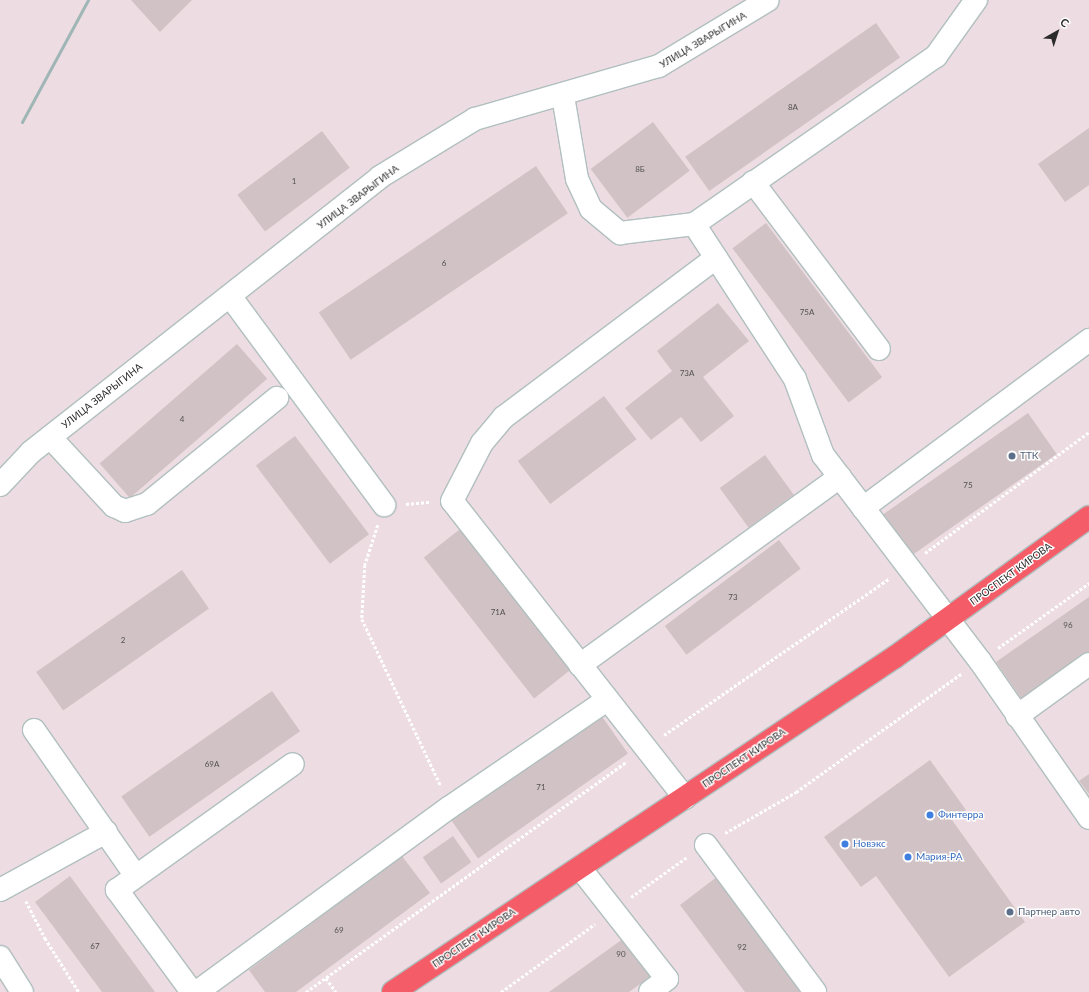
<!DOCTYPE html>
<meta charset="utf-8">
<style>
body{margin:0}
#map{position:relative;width:1089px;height:992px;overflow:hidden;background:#eddde2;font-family:Lato,sans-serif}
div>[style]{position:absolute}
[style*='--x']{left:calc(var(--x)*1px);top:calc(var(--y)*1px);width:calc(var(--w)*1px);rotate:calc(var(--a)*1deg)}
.building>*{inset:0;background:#d0c2c5;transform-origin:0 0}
.path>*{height:2.5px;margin-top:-1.25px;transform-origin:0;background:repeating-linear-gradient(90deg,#fff 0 3px,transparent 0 5px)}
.roads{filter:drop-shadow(1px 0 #b1bfbf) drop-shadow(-1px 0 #b1bfbf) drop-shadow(0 1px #b1bfbf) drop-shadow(0 -1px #b1bfbf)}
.minor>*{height:22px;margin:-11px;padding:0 11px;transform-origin:11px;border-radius:11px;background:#fff}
.major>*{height:22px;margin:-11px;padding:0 11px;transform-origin:11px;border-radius:11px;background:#f45c68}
.rail>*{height:3px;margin:-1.5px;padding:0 1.5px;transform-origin:1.5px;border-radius:1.5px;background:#a0b6b6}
.dots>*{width:11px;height:11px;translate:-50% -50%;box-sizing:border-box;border:2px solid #fff;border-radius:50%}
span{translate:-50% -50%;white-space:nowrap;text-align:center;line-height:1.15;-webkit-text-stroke:3px #fff;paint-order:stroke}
.number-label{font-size:8px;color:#545152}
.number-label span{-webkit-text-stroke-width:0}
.street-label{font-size:10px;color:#2b2b2b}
.service-label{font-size:10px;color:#4e5e75}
.left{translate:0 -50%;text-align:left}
.shop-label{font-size:10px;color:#366cbe}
.north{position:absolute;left:1037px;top:12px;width:40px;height:40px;-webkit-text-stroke:3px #fff;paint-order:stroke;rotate:39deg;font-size:11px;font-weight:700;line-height:16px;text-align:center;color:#2b2b2b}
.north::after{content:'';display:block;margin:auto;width:14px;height:18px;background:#2b2b2b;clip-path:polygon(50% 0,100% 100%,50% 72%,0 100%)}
</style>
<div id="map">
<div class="building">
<div style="clip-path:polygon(131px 0,192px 0,160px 32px)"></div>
<div style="left:876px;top:23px;width:42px;height:233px;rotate:55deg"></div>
<div style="left:653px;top:122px;width:61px;height:78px;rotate:53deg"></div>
<div style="clip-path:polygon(1089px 128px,1089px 185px,1065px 202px,1038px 164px)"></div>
<div style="left:322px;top:131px;width:46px;height:106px;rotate:53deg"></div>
<div style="left:536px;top:166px;width:57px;height:262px;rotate:56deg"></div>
<div style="left:766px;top:223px;width:193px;height:42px;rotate:53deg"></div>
<div style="clip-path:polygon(718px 303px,749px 341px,703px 377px,734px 416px,701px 442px,681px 417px,651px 440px,625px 408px,672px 371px,657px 351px)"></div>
<div style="left:237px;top:344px;width:46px;height:182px;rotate:49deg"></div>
<div style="left:604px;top:396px;width:54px;height:108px;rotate:53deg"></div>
<div style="left:1028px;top:413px;width:50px;height:181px;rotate:55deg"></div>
<div style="left:295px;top:436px;width:123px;height:49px;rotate:53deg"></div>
<div style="left:765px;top:455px;width:49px;height:56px;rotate:54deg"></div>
<div style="left:464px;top:526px;width:179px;height:51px;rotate:52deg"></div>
<div style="left:779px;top:540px;width:36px;height:143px;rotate:53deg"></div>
<div style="left:182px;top:570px;width:47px;height:178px;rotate:55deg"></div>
<div style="clip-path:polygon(1089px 597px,1089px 655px,1023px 701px,996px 662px)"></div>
<div style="left:272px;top:691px;width:49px;height:184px;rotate:55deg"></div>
<div style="left:601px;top:715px;width:47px;height:183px;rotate:55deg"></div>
<div style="clip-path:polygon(930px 760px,966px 810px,952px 820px,1025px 922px,949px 977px,876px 876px,861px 887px,824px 837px)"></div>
<div style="clip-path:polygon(1089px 774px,1089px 794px,1079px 781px)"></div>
<div style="left:453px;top:836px;width:32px;height:37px;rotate:55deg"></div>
<div style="clip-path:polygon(402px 856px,430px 893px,296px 992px,265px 992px,249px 970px)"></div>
<div style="clip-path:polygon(70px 876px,155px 992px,102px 992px,35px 902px)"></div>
<div style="clip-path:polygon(718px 876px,805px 992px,745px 992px,680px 905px)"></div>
<div style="clip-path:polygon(627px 936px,654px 974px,629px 992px,549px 992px)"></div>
</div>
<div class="path">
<div style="--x:406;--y:504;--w:25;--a:-5"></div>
<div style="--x:378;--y:525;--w:42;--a:108"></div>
<div style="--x:365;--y:565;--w:54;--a:93.2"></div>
<div style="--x:362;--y:619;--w:185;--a:64.7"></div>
<div style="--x:925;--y:553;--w:204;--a:-36.4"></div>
<div style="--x:998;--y:648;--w:112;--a:-35.5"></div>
<div style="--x:664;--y:735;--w:275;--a:-34.8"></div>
<div style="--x:725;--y:833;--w:82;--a:-30"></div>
<div style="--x:796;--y:792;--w:203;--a:-35.6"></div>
<div style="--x:631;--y:897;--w:69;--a:-35.5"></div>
<div style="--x:26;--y:901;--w:42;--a:62.8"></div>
<div style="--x:45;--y:938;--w:64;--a:57.8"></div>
<div style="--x:326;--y:978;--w:17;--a:54"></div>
<div style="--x:306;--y:992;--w:395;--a:-35.7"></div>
<div style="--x:501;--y:992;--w:116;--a:-35.9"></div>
</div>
<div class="roads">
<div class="minor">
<div style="--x:976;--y:0;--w:69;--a:125.5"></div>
<div style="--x:936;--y:56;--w:295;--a:145.2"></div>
<div style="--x:694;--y:224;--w:185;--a:56.9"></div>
<div style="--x:795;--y:379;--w:81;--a:69.8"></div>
<div style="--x:823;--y:455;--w:259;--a:52.7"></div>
<div style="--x:980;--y:661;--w:191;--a:55.2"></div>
<div style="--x:563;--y:96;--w:84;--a:80.4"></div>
<div style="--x:577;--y:179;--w:33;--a:65"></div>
<div style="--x:591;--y:209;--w:38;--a:40"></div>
<div style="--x:620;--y:233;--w:75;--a:-6.9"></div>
<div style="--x:753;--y:182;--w:209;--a:53"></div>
<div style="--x:230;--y:296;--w:260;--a:53.6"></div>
<div style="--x:50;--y:437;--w:94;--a:47.2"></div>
<div style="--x:114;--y:506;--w:12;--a:24"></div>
<div style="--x:125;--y:511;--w:23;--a:-18"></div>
<div style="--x:147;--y:504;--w:168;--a:-39.2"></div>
<div style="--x:0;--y:485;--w:45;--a:-46.8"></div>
<div style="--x:31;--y:452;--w:444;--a:-38.2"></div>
<div style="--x:380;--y:177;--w:111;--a:-31.4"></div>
<div style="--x:475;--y:119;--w:191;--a:-16.1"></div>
<div style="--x:659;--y:66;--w:127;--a:-31.2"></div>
<div style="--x:863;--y:508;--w:282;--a:-36.6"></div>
<div style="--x:580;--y:665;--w:321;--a:-35.9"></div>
<div style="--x:1017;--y:716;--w:89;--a:-35.8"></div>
<div style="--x:34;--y:730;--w:178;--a:55.1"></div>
<div style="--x:685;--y:798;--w:377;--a:-128.1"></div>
<div style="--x:452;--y:501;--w:65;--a:-62.7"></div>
<div style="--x:482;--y:443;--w:34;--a:-50"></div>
<div style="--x:504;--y:417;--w:265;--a:-36.9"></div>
<div style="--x:706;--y:845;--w:183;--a:53.4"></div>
<div style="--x:580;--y:868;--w:141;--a:51.9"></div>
<div style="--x:667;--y:979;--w:21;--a:143"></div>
<div style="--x:0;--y:890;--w:121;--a:-28.7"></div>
<div style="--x:0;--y:957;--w:41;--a:57.8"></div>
<div style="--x:192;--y:992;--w:127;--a:-126.3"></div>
<div style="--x:117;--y:890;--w:216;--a:-35.6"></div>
<div style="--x:197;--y:992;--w:313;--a:-36.2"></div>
<div style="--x:450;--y:807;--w:190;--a:-34.3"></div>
</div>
<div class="major">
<div style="--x:393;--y:992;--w:604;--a:-33.72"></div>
<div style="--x:895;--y:657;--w:239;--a:-35.8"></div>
</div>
</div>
<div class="rail">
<div style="--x:22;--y:122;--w:139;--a:-61.6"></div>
</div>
<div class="dots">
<div style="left:1012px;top:456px;background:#5c6f8a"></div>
<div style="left:930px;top:815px;background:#3f7fe0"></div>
<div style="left:845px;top:844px;background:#3f7fe0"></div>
<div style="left:908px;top:857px;background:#3f7fe0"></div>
<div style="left:1010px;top:912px;background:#5c6f8a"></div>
</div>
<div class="number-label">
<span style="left:793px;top:108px">8А</span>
<span style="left:640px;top:170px">8Б</span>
<span style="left:294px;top:182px">1</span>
<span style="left:444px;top:264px">6</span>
<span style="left:807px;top:313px">75А</span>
<span style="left:687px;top:374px">73А</span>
<span style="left:182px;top:420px">4</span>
<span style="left:968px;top:486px">75</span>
<span style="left:733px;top:598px">73</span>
<span style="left:498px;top:613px">71А</span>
<span style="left:1068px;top:626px">96</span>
<span style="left:123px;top:641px">2</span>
<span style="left:212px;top:765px">69А</span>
<span style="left:541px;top:788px">71</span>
<span style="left:339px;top:931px">69</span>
<span style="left:95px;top:947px">67</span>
<span style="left:742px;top:948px">92</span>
<span style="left:621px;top:955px">90</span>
</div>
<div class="street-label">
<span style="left:703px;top:40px;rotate:-31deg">УЛИЦА ЗВАРЫГИНА</span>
<span style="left:358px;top:197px;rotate:-37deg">УЛИЦА ЗВАРЫГИНА</span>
<span style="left:102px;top:396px;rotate:-38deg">УЛИЦА ЗВАРЫГИНА</span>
<span style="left:1011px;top:574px;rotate:-36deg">ПРОСПЕКТ КИРОВА</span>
<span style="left:744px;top:758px;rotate:-34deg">ПРОСПЕКТ КИРОВА</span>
<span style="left:474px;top:938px;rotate:-34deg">ПРОСПЕКТ КИРОВА</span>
</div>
<div class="service-label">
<span class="left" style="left:1020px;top:456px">ТТК</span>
<span class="left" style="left:1018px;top:912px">Партнер авто</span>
</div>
<div class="shop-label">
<span class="left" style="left:938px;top:815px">Финтерра</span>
<span class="left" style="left:853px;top:844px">Новэкс</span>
<span class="left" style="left:916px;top:857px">Мария-РА</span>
</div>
<div class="north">С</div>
</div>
